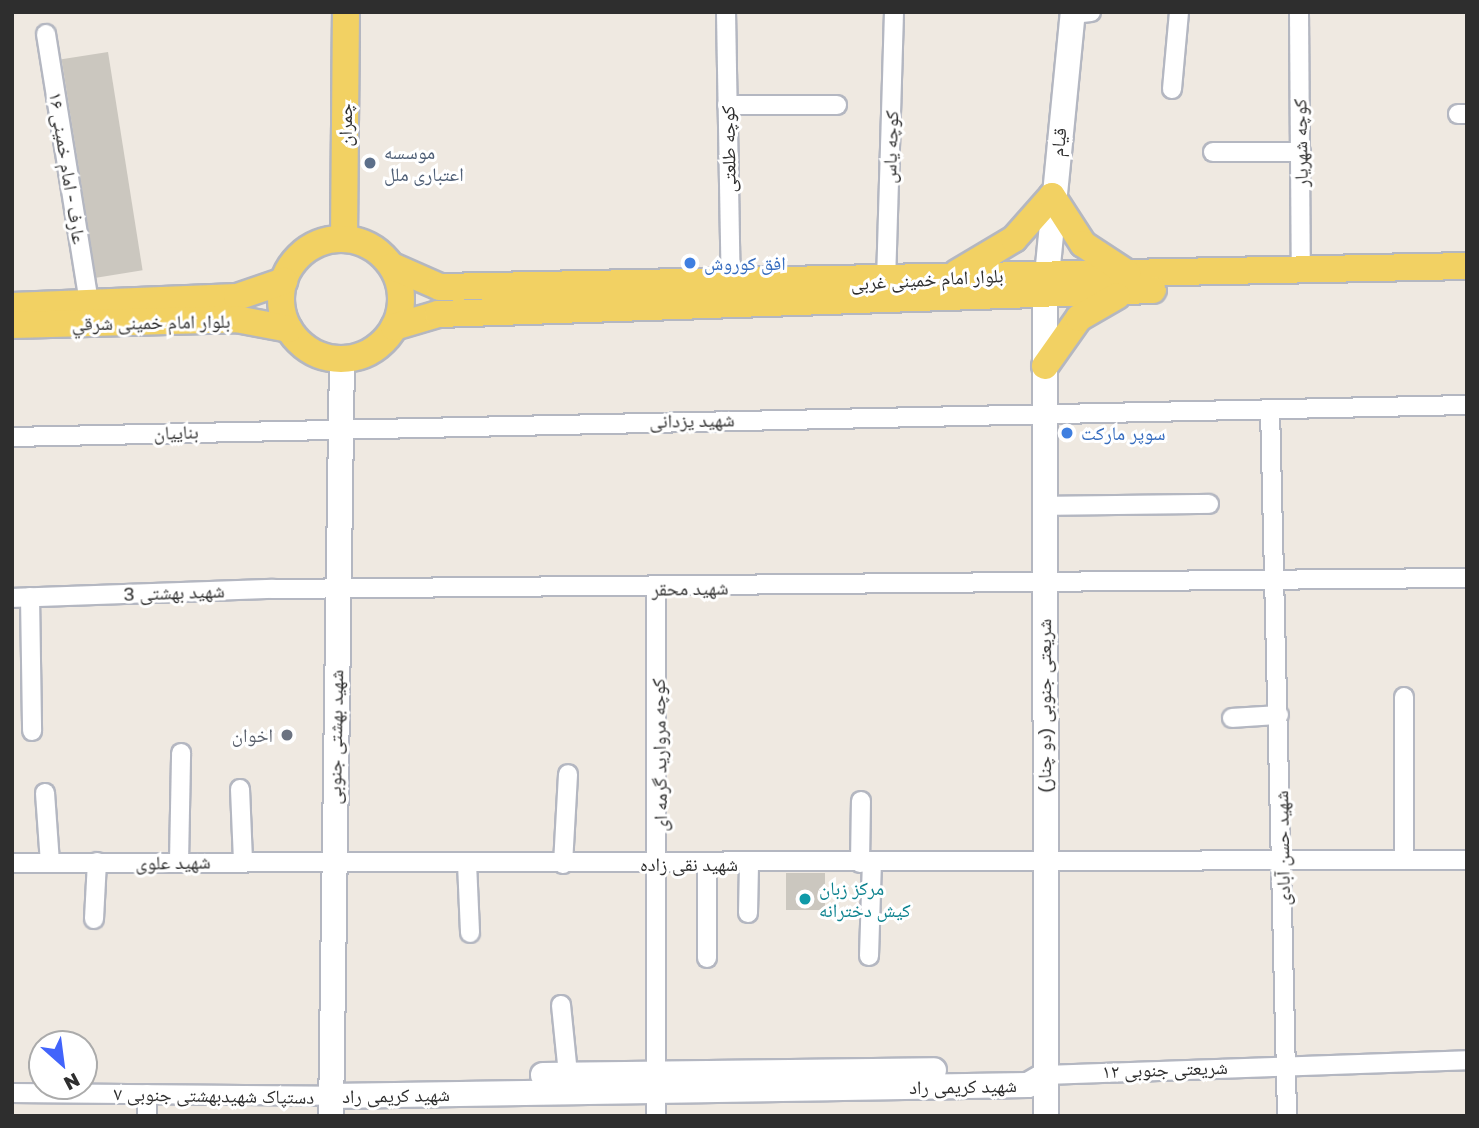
<!DOCTYPE html>
<meta charset="utf-8">
<style>
body{margin:0}
#map{position:relative;width:1479px;height:1128px;overflow:hidden;background:#efe9e1;font-family:"Golos Text","Noto Naskh Arabic",sans-serif}
div>[style]{position:absolute}
[style*='--x']{left:calc(var(--x)*1px);top:calc(var(--y)*1px);width:calc(var(--w)*1px);rotate:calc(var(--a)*1deg)}
.building>*{inset:0;background:#cbc7bf;transform-origin:0 0}
.roads{filter:drop-shadow(2px 0 #b4b7c1) drop-shadow(-2px 0 #b4b7c1) drop-shadow(0 2px #b4b7c1) drop-shadow(0 -2px #b4b7c1)}
.street>*{height:18px;margin:-9px;padding:0 9px;transform-origin:9px;border-radius:9px;background:#fff}
.secondary>*{height:24px;margin:-12px;padding:0 12px;transform-origin:12px;border-radius:12px;background:#fff}
.primary>*{height:26px;margin:-13px;padding:0 13px;transform-origin:13px;border-radius:13px;background:#f2d163}
.primary>.ring{margin:-13px;padding:0;box-sizing:content-box;background:none;border:26px solid #f2d163;border-radius:50%}
.dots>*{width:19px;height:19px;translate:-50% -50%;box-sizing:border-box;border:4px solid #fff;border-radius:50%}
span{translate:-50% -50%;white-space:nowrap;text-align:center;line-height:1.15;-webkit-text-stroke:6px #fff;paint-order:stroke}
.street-label{font-size:19px;color:#2e2e2e}
.service-label{font-size:19px;color:#4e5e75}
.left{translate:0 -50%;text-align:left}
.shop-label{font-size:19px;color:#366cbe}
.worship-label{font-size:19px;color:#5b616d}
.right{translate:-100% -50%;text-align:right}
.culture-label{font-size:19px;color:#0d838f}
.frame{position:absolute;inset:0;border:14px solid #2e2e2e;pointer-events:none}
.north{position:absolute;left:28px;top:1030px;width:70px;height:70px;box-sizing:border-box;background:#fff;border:2px solid #ababab;border-radius:50%;rotate:152deg;font-size:19px;font-weight:700;line-height:28px;text-align:center;color:#2e2e2e}
.north::after{content:'';display:block;margin:auto;width:24px;height:32px;background:#4264fb;clip-path:polygon(50% 0,100% 100%,50% 72%,0 100%)}
</style>
<div id="map">
<div class="building">
<div style="left:108px;top:52px;width:221px;height:47px;rotate:81deg"></div>
<div style="left:786px;top:873px;width:39px;height:37px"></div>
</div>
<div class="roads">
<div class="street">
<div style="--x:726;--y:12;--w:273;--a:89"></div>
<div style="--x:1299;--y:12;--w:261;--a:89.6"></div>
<div style="--x:1073;--y:14;--w:18;--a:-6"></div>
<div style="--x:46;--y:34;--w:272;--a:80.9"></div>
<div style="--x:1172;--y:89;--w:77;--a:-84.8"></div>
<div style="--x:727;--y:105;--w:110;--a:0"></div>
<div style="--x:1458;--y:114;--w:9;--a:0"></div>
<div style="--x:1213;--y:152;--w:88;--a:0"></div>
<div style="--x:886;--y:282;--w:270;--a:-88.3"></div>
<div style="--x:1270;--y:409;--w:707;--a:88.62"></div>
<div style="--x:12;--y:437;--w:1455;--a:-1.26"></div>
<div style="--x:1044;--y:506;--w:165;--a:-0.7"></div>
<div style="--x:656;--y:588;--w:528;--a:90"></div>
<div style="--x:30;--y:597;--w:134;--a:89.1"></div>
<div style="--x:12;--y:598;--w:260;--a:-2"></div>
<div style="--x:272;--y:589;--w:1195;--a:-0.53"></div>
<div style="--x:1232;--y:718;--w:47;--a:-3.7"></div>
<div style="--x:240;--y:789;--w:72;--a:87.6"></div>
<div style="--x:45;--y:793;--w:69;--a:85.9"></div>
<div style="--x:1404;--y:859;--w:162;--a:-90"></div>
<div style="--x:179;--y:862;--w:109;--a:-88.9"></div>
<div style="--x:12;--y:863;--w:1455;--a:-0.12"></div>
<div style="--x:467;--y:863;--w:70;--a:87.5"></div>
<div style="--x:860;--y:863;--w:62;--a:-89.1"></div>
<div style="--x:563;--y:864;--w:90;--a:-86.8"></div>
<div style="--x:748;--y:913;--w:49;--a:-88.8"></div>
<div style="--x:94;--y:919;--w:57;--a:-87"></div>
<div style="--x:869;--y:956;--w:94;--a:-88.2"></div>
<div style="--x:707;--y:958;--w:94;--a:-90"></div>
<div style="--x:561;--y:1005;--w:69;--a:84.2"></div>
<div style="--x:1045;--y:1075;--w:422;--a:-2"></div>
<div style="--x:12;--y:1093;--w:319;--a:0.5"></div>
<div style="--x:147;--y:1094;--w:22;--a:90"></div>
</div>
<div class="secondary">
<div style="--x:543;--y:1075;--w:391;--a:-0.7"></div>
<div style="--x:331;--y:1096;--w:697;--a:-0.9"></div>
<div style="--x:1028;--y:1085;--w:20;--a:-30"></div>
<div style="--x:331;--y:1116;--w:757;--a:-89.17"></div>
<div style="--x:1046;--y:1116;--w:820;--a:-90.07"></div>
<div style="--x:1045;--y:296;--w:285;--a:-84.4"></div>
</div>
<div class="primary">
<div style="--x:344;--y:239;--w:227;--a:-89.5"></div>
<div class="ring" style="left:281px;top:239px;width:94px;height:94px"></div>
<div style="--x:392;--y:266;--w:52;--a:23.6"></div>
<div style="--x:440;--y:287;--w:1027;--a:-1.17"></div>
<div style="--x:957;--y:273;--w:66;--a:-30.8"></div>
<div style="--x:1014;--y:239;--w:57;--a:-48.5"></div>
<div style="--x:1052;--y:196;--w:57;--a:57.1"></div>
<div style="--x:1083;--y:244;--w:53;--a:33.4"></div>
<div style="--x:12;--y:306;--w:225;--a:-2.3"></div>
<div style="--x:237;--y:297;--w:50;--a:-18.8"></div>
<div style="--x:12;--y:325;--w:224;--a:-1.5"></div>
<div style="--x:236;--y:319;--w:54;--a:10.7"></div>
<div style="--x:394;--y:327;--w:46;--a:-16.5"></div>
<div style="--x:438;--y:314;--w:715;--a:-1.92"></div>
<div style="--x:1045;--y:366;--w:59;--a:-54.7"></div>
<div style="--x:1079;--y:318;--w:44;--a:-30.1"></div>
</div>
</div>
<div class="dots">
<div style="left:370px;top:163px;background:#5c6f8a"></div>
<div style="left:690px;top:263px;background:#3f7fe0"></div>
<div style="left:1067px;top:433px;background:#3f7fe0"></div>
<div style="left:287px;top:735px;background:#6b7280"></div>
<div style="left:805px;top:899px;background:#0f9aa8"></div>
</div>
<div class="street-label">
<span style="left:345px;top:125px;rotate:-90deg">چمران</span>
<span style="left:1058px;top:142px;rotate:-83deg">قیام</span>
<span style="left:1300px;top:143px;rotate:-91deg">کوچه شهریار</span>
<span style="left:890px;top:147px;rotate:-88deg">کوچه یاس</span>
<span style="left:728px;top:149px;rotate:-91deg">کوچه طلعتی</span>
<span style="left:68px;top:168px;rotate:81deg">عارف - امام خمینی ۱۶</span>
<span style="left:927px;top:279px;rotate:-3deg">بلوار امام خمینی غربی</span>
<span style="left:151px;top:322px;rotate:-1deg">بلوار امام خمینی شرقي</span>
<span style="left:692px;top:420px;rotate:-1deg">شهید یزدانی</span>
<span style="left:176px;top:432px;rotate:-2deg">بناییان</span>
<span style="left:690px;top:588px;rotate:-1deg">شهید محقر</span>
<span style="left:174px;top:592px;rotate:-2deg">شهید بهشتی 3</span>
<span style="left:1044px;top:706px;rotate:-90deg">شریعتی جنوبی (دو چنار)</span>
<span style="left:335px;top:737px;rotate:-89deg">شهید بهشتی جنوبی</span>
<span style="left:659px;top:755px;rotate:-91deg">کوچه مروارید گرمه ای</span>
<span style="left:1282px;top:848px;rotate:-91deg">شهید حسن آبادی</span>
<span style="left:173px;top:862px;rotate:-1deg">شهید علوی</span>
<span style="left:689px;top:864px">شهید نقی زاده</span>
<span style="left:1165px;top:1069px;rotate:-2deg">شریعتی جنوبی ۱۲</span>
<span style="left:963px;top:1086px;rotate:-1deg">شهید کریمی راد</span>
<span style="left:214px;top:1095px;rotate:1deg">دستپاک شهیدبهشتی جنوبی ۷</span>
<span style="left:396px;top:1095px;rotate:-1deg">شهید کریمی راد</span>
</div>
<div class="service-label">
<span class="left" style="left:384px;top:163px">موسسه<br>اعتباری ملل</span>
</div>
<div class="shop-label">
<span class="left" style="left:704px;top:263px">افق کوروش</span>
<span class="left" style="left:1081px;top:433px">سوپر مارکت</span>
</div>
<div class="worship-label">
<span class="right" style="left:273px;top:735px">اخوان</span>
</div>
<div class="culture-label">
<span class="left" style="left:819px;top:899px">مرکز زبان<br>کیش دخترانه</span>
</div>
<div class="frame"></div>
<div class="north">N</div>
</div>
